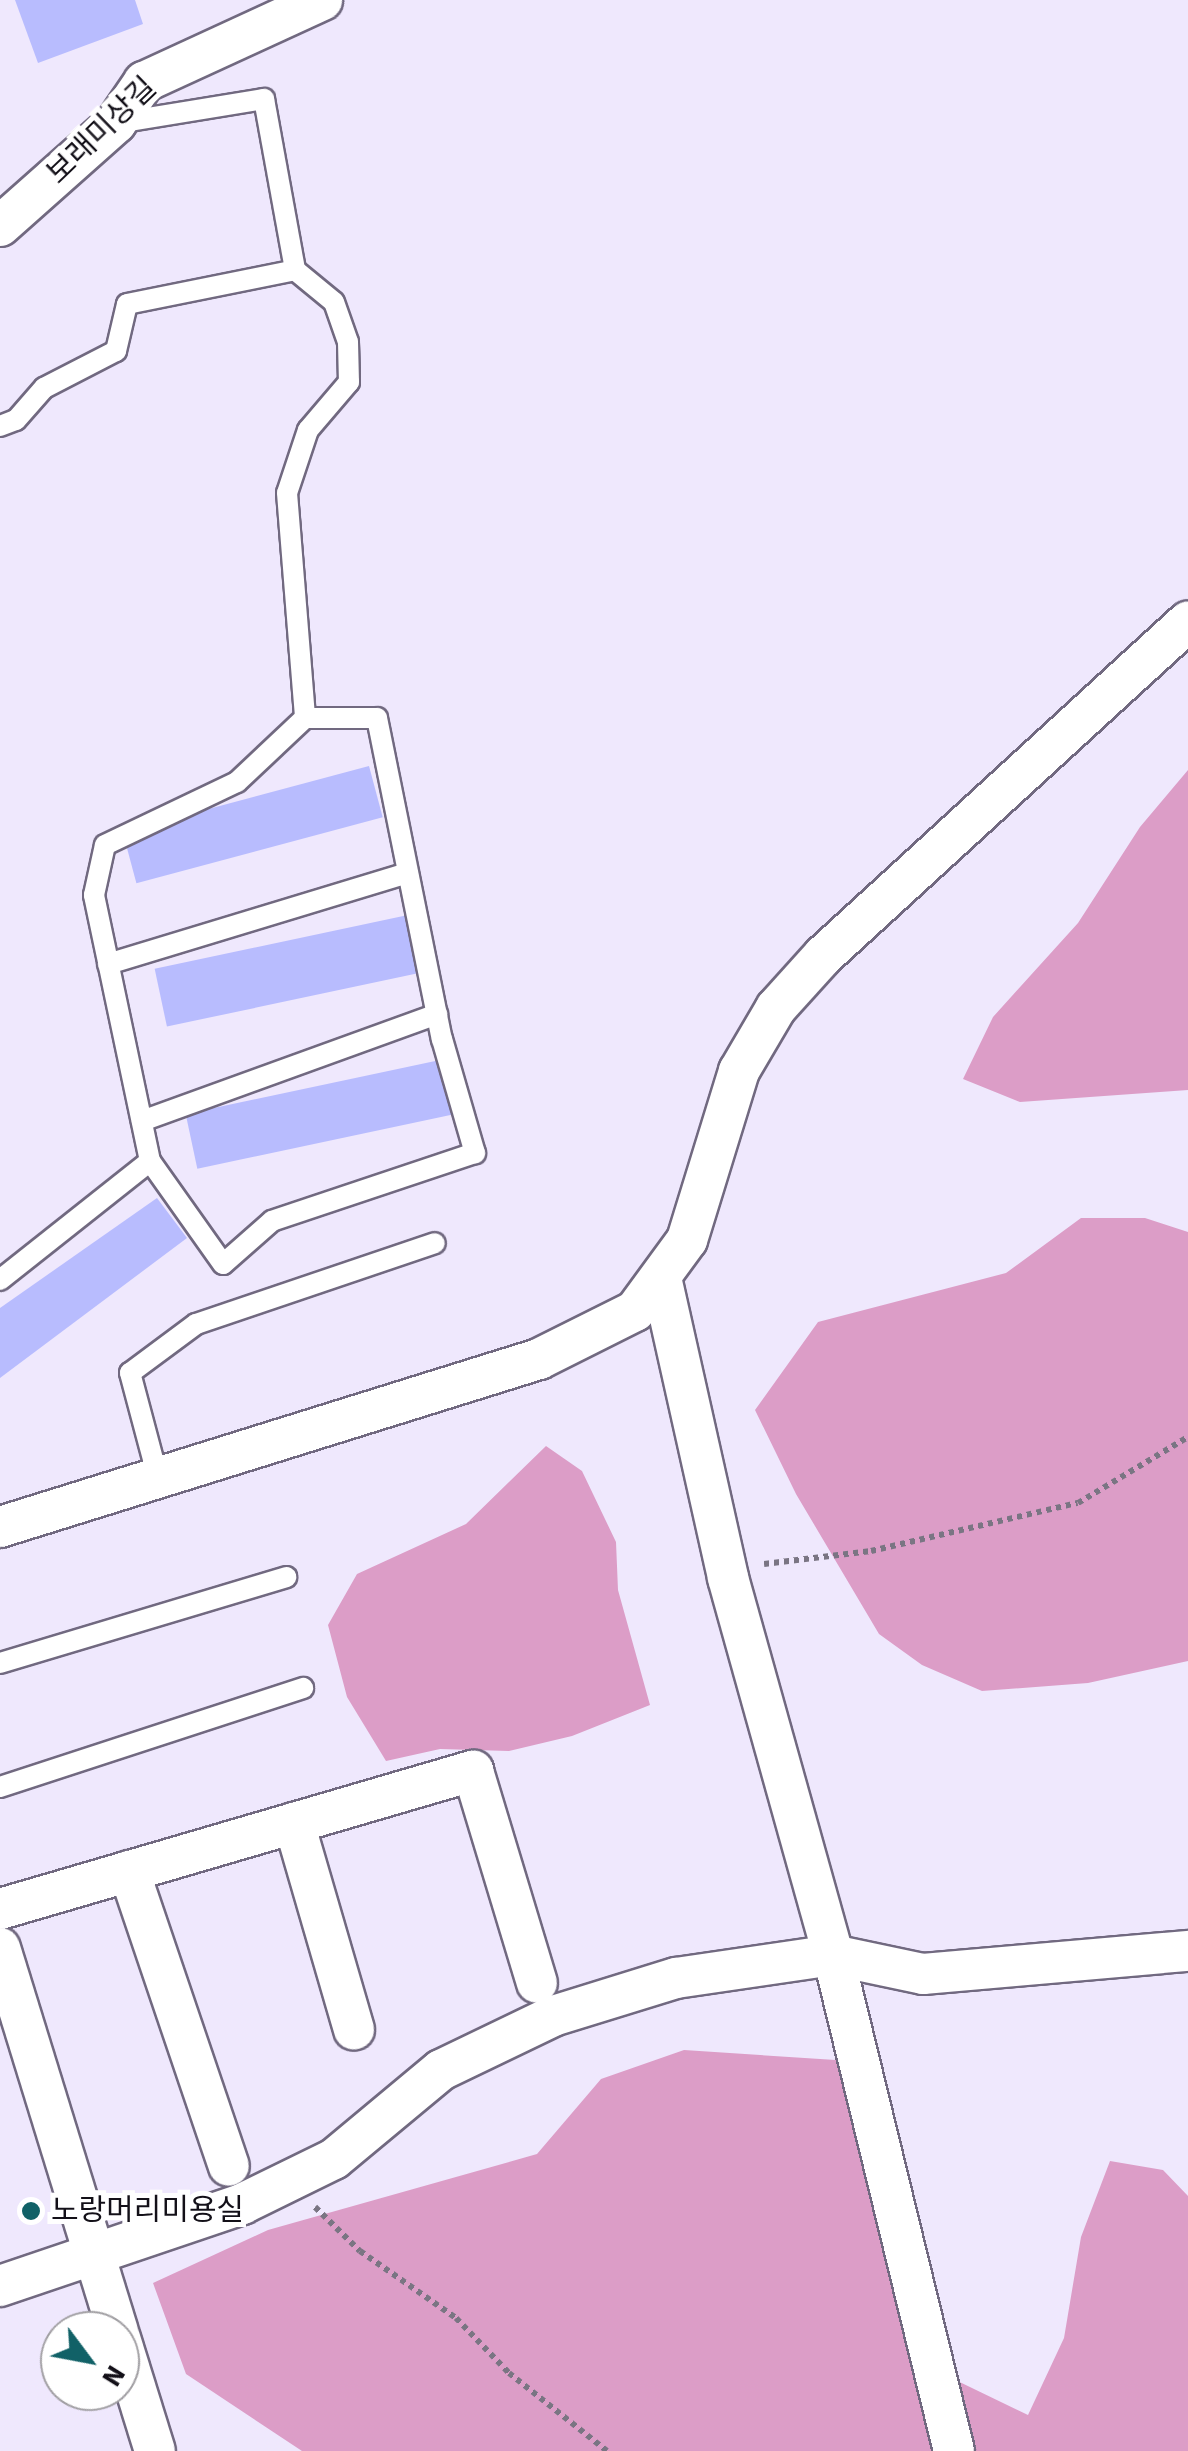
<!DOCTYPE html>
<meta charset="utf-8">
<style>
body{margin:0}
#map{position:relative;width:1188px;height:2451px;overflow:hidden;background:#efe8fd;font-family:"Source Sans 3","Noto Sans KR",sans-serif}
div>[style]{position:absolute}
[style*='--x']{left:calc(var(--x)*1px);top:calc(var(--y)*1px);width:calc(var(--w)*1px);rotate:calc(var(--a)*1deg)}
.forest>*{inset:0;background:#dc9dc7}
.building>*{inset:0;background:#b8bcfe;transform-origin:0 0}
.path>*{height:6px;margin-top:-3px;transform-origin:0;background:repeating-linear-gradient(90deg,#7a7583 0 5px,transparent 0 10px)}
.roads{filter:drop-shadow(2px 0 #716980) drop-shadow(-2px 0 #716980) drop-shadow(0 2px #716980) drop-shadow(0 -2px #716980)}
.service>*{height:20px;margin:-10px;padding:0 10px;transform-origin:10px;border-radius:10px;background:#fff}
.minor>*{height:40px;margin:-20px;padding:0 20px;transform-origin:20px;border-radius:20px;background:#fff}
.dots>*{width:28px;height:28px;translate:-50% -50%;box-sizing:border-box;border:5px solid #fff;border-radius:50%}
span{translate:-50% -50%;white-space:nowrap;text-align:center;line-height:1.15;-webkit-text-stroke:10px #fff;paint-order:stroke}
.street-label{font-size:30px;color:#131018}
.poi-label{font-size:30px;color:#131018}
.left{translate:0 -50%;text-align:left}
.north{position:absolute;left:40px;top:2311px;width:100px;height:100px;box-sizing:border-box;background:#fff;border:2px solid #a19fa3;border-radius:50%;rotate:122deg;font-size:28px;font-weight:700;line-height:40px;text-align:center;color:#131018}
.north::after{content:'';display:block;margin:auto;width:35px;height:45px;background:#116167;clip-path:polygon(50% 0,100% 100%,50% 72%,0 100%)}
</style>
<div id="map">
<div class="forest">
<div style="clip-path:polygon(1188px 770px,1188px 1090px,1020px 1102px,963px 1079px,993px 1017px,1078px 923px,1140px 827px)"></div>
<div style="clip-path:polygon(1081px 1218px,1145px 1218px,1188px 1232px,1188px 1661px,1088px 1683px,982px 1691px,922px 1665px,879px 1634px,796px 1494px,755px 1410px,818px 1322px,1006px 1273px)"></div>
<div style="clip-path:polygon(546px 1446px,582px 1471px,616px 1542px,618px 1590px,650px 1705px,572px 1736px,509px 1751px,440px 1749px,386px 1761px,347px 1697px,328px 1625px,357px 1574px,466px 1524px)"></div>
<div style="clip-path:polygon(684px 2050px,851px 2061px,912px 2359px,1028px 2415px,1064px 2338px,1081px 2237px,1110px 2161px,1163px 2170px,1188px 2196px,1188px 2451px,302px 2451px,186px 2374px,153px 2283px,268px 2230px,537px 2154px,601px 2079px)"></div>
</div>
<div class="building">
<div style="clip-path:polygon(15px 0,135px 0,143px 24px,38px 63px)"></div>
<div style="left:369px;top:766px;width:53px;height:255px;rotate:75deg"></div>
<div style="left:408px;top:915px;width:59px;height:259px;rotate:78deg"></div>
<div style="left:440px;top:1060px;width:56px;height:260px;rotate:78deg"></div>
<div style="clip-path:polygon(157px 1198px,187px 1238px,0 1378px,0 1308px)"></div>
</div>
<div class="path">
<div style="--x:764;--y:1564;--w:108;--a:-6.9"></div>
<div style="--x:871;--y:1551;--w:212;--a:-13.1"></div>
<div style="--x:1078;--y:1503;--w:128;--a:-31"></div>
<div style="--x:315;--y:2207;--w:63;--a:44.4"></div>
<div style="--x:360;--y:2251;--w:117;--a:34.9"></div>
<div style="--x:456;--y:2318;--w:76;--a:46.1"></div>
<div style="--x:509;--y:2373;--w:125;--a:38.5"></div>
</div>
<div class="roads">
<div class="service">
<div style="--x:117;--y:123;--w:149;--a:-9.3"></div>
<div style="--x:264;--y:99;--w:174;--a:79.7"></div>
<div style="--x:0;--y:426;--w:17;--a:-21"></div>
<div style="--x:16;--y:420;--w:43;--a:-48.8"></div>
<div style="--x:44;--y:388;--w:81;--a:-27.2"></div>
<div style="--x:116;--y:351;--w:48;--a:-76.8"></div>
<div style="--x:127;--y:304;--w:171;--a:-11.4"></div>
<div style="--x:295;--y:270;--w:50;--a:39.4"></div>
<div style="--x:334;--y:302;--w:42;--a:70.7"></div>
<div style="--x:348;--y:342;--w:40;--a:88.6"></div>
<div style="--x:349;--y:382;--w:63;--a:130.5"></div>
<div style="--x:308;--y:430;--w:66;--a:108.4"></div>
<div style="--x:287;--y:493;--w:226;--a:85.4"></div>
<div style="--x:305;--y:718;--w:72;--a:0"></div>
<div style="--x:377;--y:718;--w:328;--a:78.6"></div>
<div style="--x:442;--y:1039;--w:119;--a:73.9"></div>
<div style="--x:475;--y:1153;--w:214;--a:161.5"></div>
<div style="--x:272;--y:1221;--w:65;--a:138.7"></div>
<div style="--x:223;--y:1264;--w:126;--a:-125.3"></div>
<div style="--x:150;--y:1161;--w:272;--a:-101.9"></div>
<div style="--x:94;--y:895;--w:51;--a:-77.6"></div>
<div style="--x:105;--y:845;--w:146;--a:-25.5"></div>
<div style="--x:237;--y:782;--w:93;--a:-43.3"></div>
<div style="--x:108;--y:964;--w:313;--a:-16.9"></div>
<div style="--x:142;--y:1121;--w:314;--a:-19.9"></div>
<div style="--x:0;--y:1280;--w:191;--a:-38.4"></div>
<div style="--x:158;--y:1478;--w:109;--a:-104.9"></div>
<div style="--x:130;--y:1373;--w:82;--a:-36.6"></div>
<div style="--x:196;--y:1324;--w:252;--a:-18.7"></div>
<div style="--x:0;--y:1663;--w:299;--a:-16.7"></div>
<div style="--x:0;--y:1787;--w:319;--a:-18.1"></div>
</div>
<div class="minor">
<div style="--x:0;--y:226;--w:155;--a:-41.6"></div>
<div style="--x:116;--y:123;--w:50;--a:-55.7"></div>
<div style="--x:144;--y:82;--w:196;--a:-24.7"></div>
<div style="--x:662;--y:1282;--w:303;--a:77.4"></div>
<div style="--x:728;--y:1578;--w:391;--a:74.4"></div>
<div style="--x:833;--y:1955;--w:511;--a:76.29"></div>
<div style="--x:0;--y:1527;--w:565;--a:-17.31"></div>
<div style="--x:539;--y:1359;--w:107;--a:-26.6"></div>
<div style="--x:635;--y:1311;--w:88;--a:-53.8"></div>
<div style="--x:687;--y:1240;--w:177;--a:-72.9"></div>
<div style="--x:739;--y:1071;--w:73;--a:-59.6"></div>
<div style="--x:776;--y:1008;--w:70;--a:-47.9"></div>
<div style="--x:823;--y:956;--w:495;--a:-42.5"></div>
<div style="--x:294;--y:1823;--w:215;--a:73.8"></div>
<div style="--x:129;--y:1871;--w:311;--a:71.3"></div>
<div style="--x:0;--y:1909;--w:493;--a:-16.3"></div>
<div style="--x:473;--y:1771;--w:221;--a:73.2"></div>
<div style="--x:0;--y:1948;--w:401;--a:72.9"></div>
<div style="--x:0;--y:2286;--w:256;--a:-18.7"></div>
<div style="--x:242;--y:2204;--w:102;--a:-26.1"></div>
<div style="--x:334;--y:2159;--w:139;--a:-39.8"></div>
<div style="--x:441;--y:2070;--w:124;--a:-25.7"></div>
<div style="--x:553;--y:2016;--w:129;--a:-17.2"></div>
<div style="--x:676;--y:1978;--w:159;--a:-8.3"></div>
<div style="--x:833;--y:1955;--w:92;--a:11.9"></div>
<div style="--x:923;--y:1974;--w:266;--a:-5"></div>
<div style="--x:120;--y:2338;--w:118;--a:72.8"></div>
</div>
</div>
<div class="dots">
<div style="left:31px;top:2211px;background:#116167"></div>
</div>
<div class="street-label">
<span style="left:102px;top:131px;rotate:-44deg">보래미상길</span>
</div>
<div class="poi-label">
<span class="left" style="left:51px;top:2211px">노랑머리미용실</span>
</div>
<div class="north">N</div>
</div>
